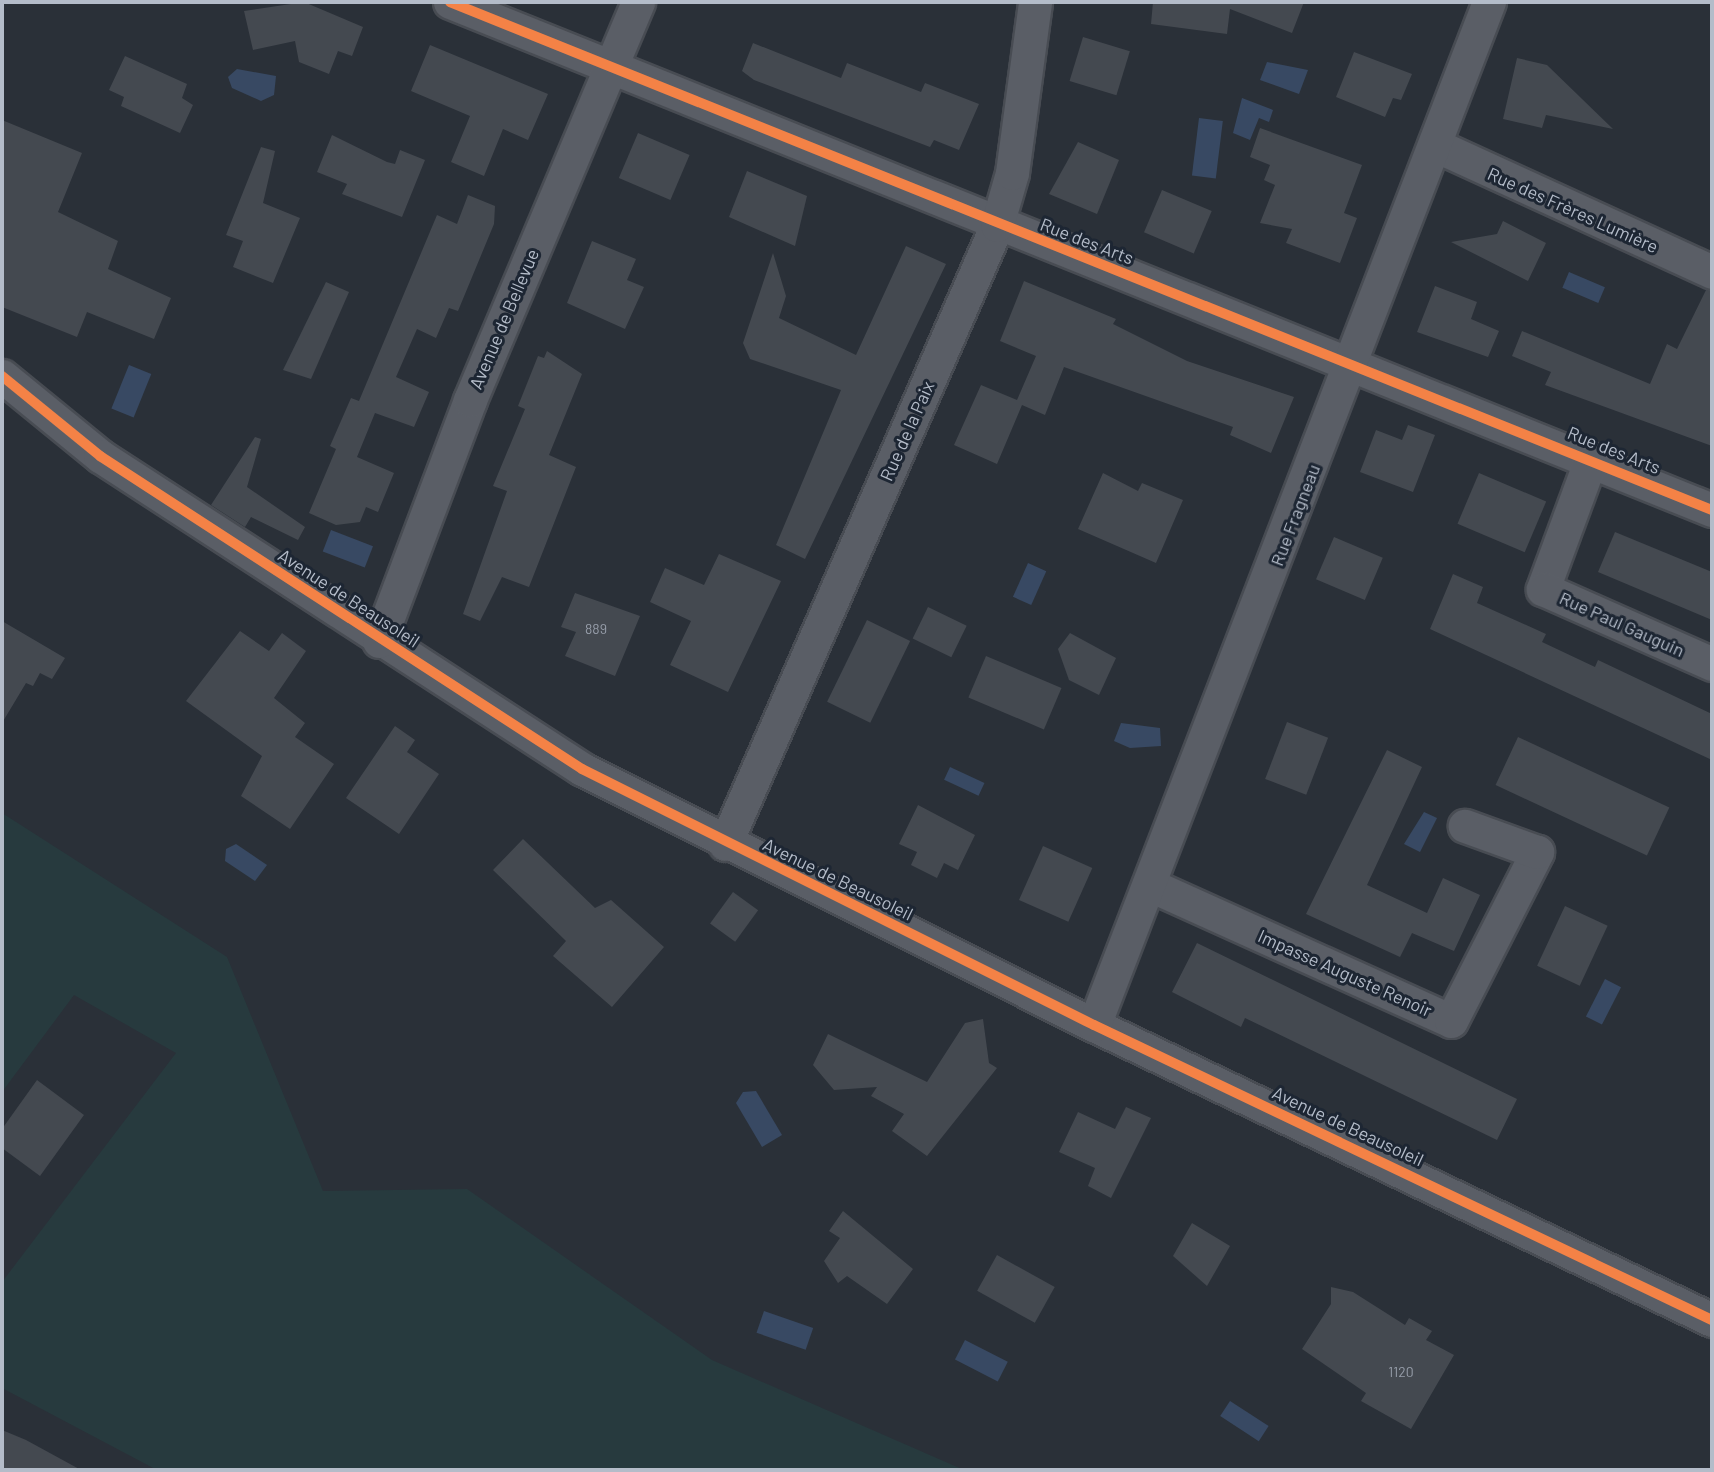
<!DOCTYPE html>
<meta charset="utf-8">
<style>
body{margin:0}
#map{position:relative;width:1714px;height:1472px;overflow:hidden;background:#2a3038;font-family:Barlow,sans-serif}
div>[style]{position:absolute}
[style*='--x']{left:calc(var(--x)*1px);top:calc(var(--y)*1px);width:calc(var(--w)*1px);rotate:calc(var(--a)*1deg)}
.green>*{inset:0;background:#273a3e}
.water>*{inset:0;background:#384963;transform-origin:0 0}
.building>*{inset:0;background:#444950;transform-origin:0 0}
.roads{filter:drop-shadow(2px 0 #484c53) drop-shadow(-2px 0 #484c53) drop-shadow(0 2px #484c53) drop-shadow(0 -2px #484c53)}
.minor>*{height:33px;margin:-16.5px;padding:0 16.5px;transform-origin:16.5px;border-radius:16.5px;background:#5a5e66}
.cycleway>*{height:10px;margin:-5px;padding:0 5px;transform-origin:5px;border-radius:5px;background:#f48246}
span{translate:-50% -50%;white-space:nowrap;text-align:center;line-height:1.15;-webkit-text-stroke:6px #1d2633;paint-order:stroke}
.number-label{font-size:14px;color:#989fab}
.number-label span{-webkit-text-stroke-width:0}
.street-label{font-size:18px;color:#b4bcc9}
.frame{position:absolute;inset:0;border:4px solid #b4bcc9;pointer-events:none}
</style>
<div id="map">
<div class="green">
<div style="clip-path:polygon(2px 813px,227px 957px,323px 1191px,467px 1189px,712px 1360px,964px 1470px,157px 1470px,2px 1388px,2px 1282px,176px 1053px,74px 995px,2px 1092px)"></div>
</div>
<div class="water">
<div style="clip-path:polygon(1267px 62px,1308px 70px,1299px 94px,1260px 80px)"></div>
<div style="clip-path:polygon(237px 69px,276px 76px,274px 95px,261px 101px,232px 88px,228px 77px)"></div>
<div style="clip-path:polygon(1242px 98px,1273px 110px,1269px 122px,1259px 118px,1250px 140px,1233px 133px)"></div>
<div style="left:1199px;top:118px;width:24px;height:58px;rotate:7deg"></div>
<div style="left:1569px;top:272px;width:39px;height:17px;rotate:23deg"></div>
<div style="left:129px;top:365px;width:24px;height:47px;rotate:22deg"></div>
<div style="left:331px;top:530px;width:45px;height:23px;rotate:21deg"></div>
<div style="left:1028px;top:563px;width:20px;height:37px;rotate:24deg"></div>
<div style="clip-path:polygon(1121px 723px,1160px 728px,1161px 746px,1130px 748px,1114px 741px)"></div>
<div style="left:950px;top:767px;width:38px;height:14px;rotate:25deg"></div>
<div style="clip-path:polygon(1424px 812px,1437px 818px,1420px 852px,1404px 844px)"></div>
<div style="clip-path:polygon(236px 844px,267px 865px,255px 881px,225px 861px,226px 849px)"></div>
<div style="left:1605px;top:979px;width:18px;height:42px;rotate:27deg"></div>
<div style="clip-path:polygon(756px 1091px,782px 1135px,762px 1147px,736px 1103px,743px 1092px)"></div>
<div style="left:764px;top:1311px;width:52px;height:23px;rotate:19deg"></div>
<div style="left:965px;top:1340px;width:48px;height:22px;rotate:27deg"></div>
<div style="left:1230px;top:1401px;width:46px;height:18px;rotate:33deg"></div>
</div>
<div class="building">
<div style="clip-path:polygon(304px 2px,363px 27px,352px 56px,338px 51px,329px 74px,299px 62px,295px 41px,253px 50px,244px 11px)"></div>
<div style="clip-path:polygon(1153px 2px,1304px 2px,1292px 33px,1230px 9px,1227px 34px,1151px 24px)"></div>
<div style="left:1083px;top:37px;width:49px;height:46px;rotate:17deg"></div>
<div style="clip-path:polygon(753px 43px,841px 78px,847px 63px,921px 92px,925px 83px,979px 104px,959px 150px,934px 140px,930px 147px,754px 80px,742px 71px)"></div>
<div style="clip-path:polygon(430px 45px,548px 94px,528px 140px,503px 129px,484px 176px,451px 162px,470px 116px,411px 91px)"></div>
<div style="clip-path:polygon(1354px 52px,1412px 74px,1401px 100px,1393px 98px,1385px 117px,1336px 97px)"></div>
<div style="clip-path:polygon(125px 56px,187px 84px,182px 98px,193px 105px,180px 133px,121px 106px,124px 97px,109px 90px)"></div>
<div style="clip-path:polygon(1517px 58px,1547px 65px,1613px 129px,1546px 115px,1542px 128px,1503px 119px)"></div>
<div style="clip-path:polygon(2px 120px,82px 153px,58px 212px,118px 241px,108px 269px,171px 298px,154px 339px,87px 312px,77px 337px,2px 307px)"></div>
<div style="clip-path:polygon(1260px 128px,1362px 165px,1344px 213px,1357px 218px,1340px 263px,1286px 243px,1292px 229px,1260px 223px,1275px 185px,1264px 180px,1270px 165px,1250px 157px)"></div>
<div style="left:638px;top:133px;width:56px;height:49px;rotate:23deg"></div>
<div style="clip-path:polygon(332px 135px,387px 162px,395px 164px,400px 150px,425px 160px,402px 217px,342px 194px,347px 184px,317px 172px)"></div>
<div style="clip-path:polygon(1078px 142px,1119px 160px,1097px 214px,1049px 194px)"></div>
<div style="clip-path:polygon(261px 147px,275px 151px,263px 203px,300px 218px,273px 283px,233px 267px,243px 241px,226px 235px)"></div>
<div style="clip-path:polygon(747px 171px,807px 196px,795px 246px,729px 217px)"></div>
<div style="left:1162px;top:190px;width:54px;height:46px;rotate:23deg"></div>
<div style="clip-path:polygon(468px 195px,495px 206px,494px 224px,458px 311px,449px 308px,436px 338px,417px 329px,396px 377px,429px 392px,414px 427px,375px 413px,357px 457px,394px 473px,378px 512px,366px 507px,360px 522px,336px 525px,309px 513px,336px 449px,330px 446px,351px 398px,359px 401px,437px 215px,457px 224px)"></div>
<div style="clip-path:polygon(1503px 221px,1546px 243px,1528px 281px,1451px 242px,1497px 234px)"></div>
<div style="clip-path:polygon(592px 241px,636px 259px,627px 280px,644px 287px,625px 329px,567px 303px)"></div>
<div style="clip-path:polygon(906px 246px,946px 264px,805px 559px,776px 545px,841px 390px,750px 359px,743px 343px,773px 253px,786px 296px,779px 318px,856px 355px)"></div>
<div style="clip-path:polygon(1024px 281px,1116px 319px,1113px 324px,1187px 361px,1294px 397px,1271px 453px,1230px 435px,1233px 427px,1064px 367px,1045px 415px,1022px 405px,997px 464px,954px 445px,981px 385px,1017px 400px,1036px 356px,1000px 341px)"></div>
<div style="clip-path:polygon(326px 282px,349px 292px,311px 379px,283px 370px)"></div>
<div style="clip-path:polygon(1435px 286px,1477px 302px,1471px 319px,1499px 331px,1488px 357px,1417px 332px)"></div>
<div style="clip-path:polygon(1706px 290px,1712px 291px,1712px 446px,1545px 385px,1551px 372px,1512px 356px,1522px 331px,1650px 384px,1667px 344px,1677px 349px)"></div>
<div style="clip-path:polygon(547px 351px,582px 374px,549px 455px,576px 467px,529px 587px,502px 577px,480px 621px,463px 614px,507px 491px,493px 486px,525px 409px,518px 406px,538px 356px,544px 358px)"></div>
<div style="clip-path:polygon(1408px 425px,1435px 435px,1413px 492px,1360px 472px,1376px 430px,1402px 440px)"></div>
<div style="clip-path:polygon(255px 437px,261px 439px,247px 487px,305px 527px,298px 540px,251px 517px,245px 527px,211px 505px)"></div>
<div style="clip-path:polygon(1103px 473px,1138px 491px,1142px 483px,1183px 500px,1156px 563px,1078px 529px)"></div>
<div style="left:1479px;top:473px;width:73px;height:55px;rotate:23deg"></div>
<div style="clip-path:polygon(1615px 532px,1712px 572px,1712px 620px,1598px 572px)"></div>
<div style="left:1334px;top:537px;width:53px;height:46px;rotate:23deg"></div>
<div style="clip-path:polygon(719px 554px,781px 581px,728px 692px,670px 665px,691px 621px,650px 602px,665px 568px,704px 585px)"></div>
<div style="clip-path:polygon(1453px 574px,1483px 587px,1477px 603px,1546px 634px,1542px 642px,1595px 667px,1598px 660px,1712px 714px,1712px 760px,1430px 629px)"></div>
<div style="clip-path:polygon(575px 593px,640px 616px,615px 676px,565px 656px,576px 632px,561px 627px)"></div>
<div style="left:928px;top:607px;width:43px;height:35px;rotate:26deg"></div>
<div style="left:867px;top:620px;width:48px;height:91px;rotate:26deg"></div>
<div style="clip-path:polygon(2px 621px,65px 658px,52px 679px,40px 673px,33px 686px,26px 683px,2px 723px)"></div>
<div style="clip-path:polygon(240px 631px,269px 651px,282px 633px,306px 651px,274px 698px,305px 723px,295px 737px,334px 764px,290px 829px,241px 796px,262px 756px,186px 701px)"></div>
<div style="clip-path:polygon(1070px 633px,1116px 658px,1099px 695px,1069px 680px,1058px 649px)"></div>
<div style="left:986px;top:656px;width:82px;height:45px;rotate:23deg"></div>
<div style="left:1287px;top:722px;width:44px;height:61px;rotate:21deg"></div>
<div style="clip-path:polygon(395px 726px,415px 740px,407px 752px,439px 774px,399px 834px,346px 798px)"></div>
<div style="left:1518px;top:737px;width:167px;height:53px;rotate:25deg"></div>
<div style="clip-path:polygon(1387px 750px,1422px 767px,1367px 885px,1427px 913px,1443px 878px,1480px 895px,1454px 951px,1412px 933px,1400px 957px,1306px 914px)"></div>
<div style="clip-path:polygon(918px 805px,975px 835px,958px 870px,944px 863px,937px 878px,911px 865px,917px 852px,899px 844px)"></div>
<div style="clip-path:polygon(523px 839px,595px 908px,611px 900px,664px 947px,612px 1007px,553px 956px,566px 941px,493px 870px)"></div>
<div style="left:1043px;top:846px;width:54px;height:59px;rotate:24deg"></div>
<div style="left:733px;top:892px;width:31px;height:39px;rotate:36deg"></div>
<div style="left:1565px;top:906px;width:47px;height:66px;rotate:25deg"></div>
<div style="clip-path:polygon(1197px 943px,1517px 1099px,1497px 1140px,1245px 1018px,1241px 1027px,1172px 992px)"></div>
<div style="clip-path:polygon(983px 1019px,989px 1063px,997px 1068px,927px 1156px,892px 1131px,904px 1114px,871px 1096px,877px 1087px,834px 1090px,813px 1065px,828px 1034px,927px 1082px,965px 1023px)"></div>
<div style="clip-path:polygon(37px 1080px,84px 1115px,40px 1176px,2px 1148px,2px 1129px)"></div>
<div style="clip-path:polygon(1126px 1107px,1151px 1118px,1111px 1198px,1088px 1186px,1095px 1168px,1059px 1152px,1078px 1112px,1115px 1129px)"></div>
<div style="clip-path:polygon(843px 1211px,913px 1269px,887px 1304px,847px 1276px,838px 1283px,824px 1261px,840px 1238px,829px 1231px)"></div>
<div style="clip-path:polygon(1192px 1223px,1230px 1246px,1207px 1286px,1173px 1256px)"></div>
<div style="left:997px;top:1255px;width:66px;height:41px;rotate:29deg"></div>
<div style="clip-path:polygon(1331px 1287px,1353px 1292px,1405px 1325px,1409px 1318px,1432px 1331px,1426px 1340px,1454px 1355px,1411px 1429px,1361px 1401px,1366px 1393px,1302px 1349px,1331px 1304px)"></div>
<div style="clip-path:polygon(2px 1430px,26px 1440px,81px 1470px,2px 1470px)"></div>
</div>
<div class="roads">
<div class="minor">
<div style="--x:450;--y:2;--w:1360;--a:21.93"></div>
<div style="--x:1435;--y:145;--w:305;--a:24.6"></div>
<div style="--x:2;--y:376;--w:127;--a:39.2"></div>
<div style="--x:100;--y:456;--w:575;--a:33"></div>
<div style="--x:582;--y:769;--w:572;--a:26.57"></div>
<div style="--x:1094;--y:1025;--w:685;--a:25.52"></div>
<div style="--x:1591;--y:459;--w:139;--a:110.3"></div>
<div style="--x:1543;--y:589;--w:185;--a:23.9"></div>
<div style="--x:379;--y:641;--w:258;--a:-69.3"></div>
<div style="--x:470;--y:400;--w:432;--a:-67.1"></div>
<div style="--x:725;--y:844;--w:676;--a:-66.28"></div>
<div style="--x:997;--y:225;--w:54;--a:-73.9"></div>
<div style="--x:1012;--y:173;--w:173;--a:-82.3"></div>
<div style="--x:1150;--y:885;--w:330;--a:24.3"></div>
<div style="--x:1451;--y:1021;--w:190;--a:-63"></div>
<div style="--x:1537;--y:852;--w:77;--a:-160.1"></div>
<div style="--x:1094;--y:1025;--w:1097;--a:-68.89"></div>
</div>
</div>
<div class="cycleway">
<div style="--x:450;--y:2;--w:1360;--a:21.93"></div>
<div style="--x:2;--y:376;--w:127;--a:39.2"></div>
<div style="--x:100;--y:456;--w:575;--a:33"></div>
<div style="--x:582;--y:769;--w:572;--a:26.57"></div>
<div style="--x:1094;--y:1025;--w:685;--a:25.52"></div>
</div>
<div class="number-label">
<span style="left:596px;top:629px">889</span>
<span style="left:1401px;top:1372px">1120</span>
</div>
<div class="street-label">
<span style="left:1573px;top:210px;rotate:24deg">Rue des Frères Lumière</span>
<span style="left:1087px;top:241px;rotate:21deg">Rue des Arts</span>
<span style="left:504px;top:319px;rotate:-67deg">Avenue de Bellevue</span>
<span style="left:907px;top:431px;rotate:-66deg">Rue de la Paix</span>
<span style="left:1614px;top:450px;rotate:22deg">Rue des Arts</span>
<span style="left:1295px;top:515px;rotate:-69deg">Rue Fragneau</span>
<span style="left:349px;top:598px;rotate:33deg">Avenue de Beausoleil</span>
<span style="left:1622px;top:624px;rotate:24deg">Rue Paul Gauguin</span>
<span style="left:838px;top:879px;rotate:26deg">Avenue de Beausoleil</span>
<span style="left:1345px;top:973px;rotate:24deg">Impasse Auguste Renoir</span>
<span style="left:1348px;top:1126px;rotate:25deg">Avenue de Beausoleil</span>
</div>
<div class="frame"></div>
</div>
